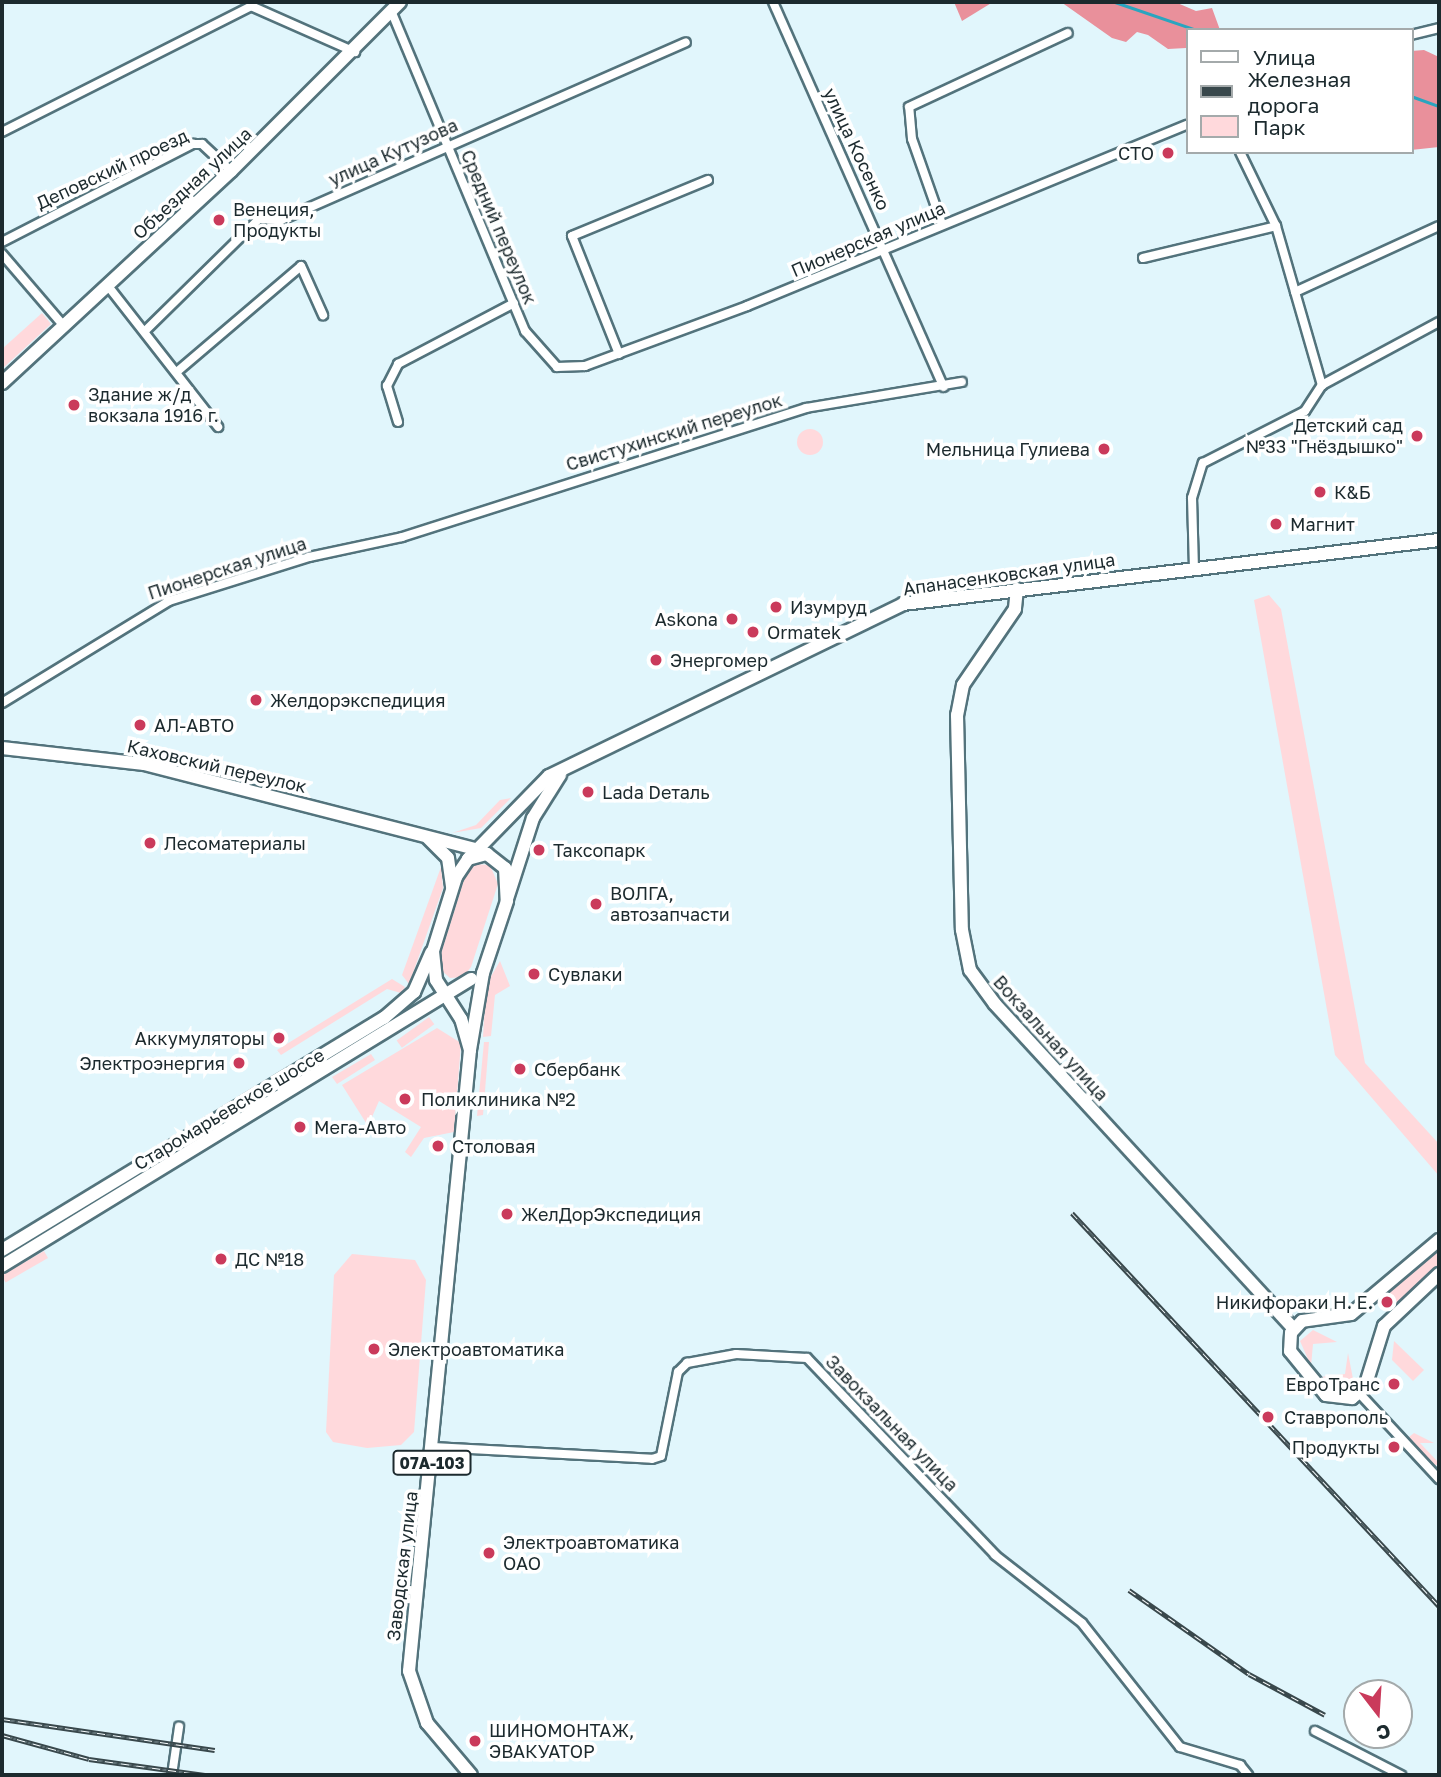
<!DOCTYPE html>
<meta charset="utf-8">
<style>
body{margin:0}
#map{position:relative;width:1441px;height:1777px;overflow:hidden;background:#e1f6fc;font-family:"Golos Text",sans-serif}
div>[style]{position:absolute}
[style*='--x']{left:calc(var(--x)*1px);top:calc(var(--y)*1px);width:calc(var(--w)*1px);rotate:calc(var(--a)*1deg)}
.green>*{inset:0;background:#ffd9dc;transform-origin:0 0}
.round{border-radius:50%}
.forest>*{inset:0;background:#e9909b}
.stream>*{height:2.5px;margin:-1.25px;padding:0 1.25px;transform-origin:1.25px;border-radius:1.25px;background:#2aa5bf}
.roads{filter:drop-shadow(2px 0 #53737c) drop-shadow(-2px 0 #53737c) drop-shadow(0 2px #53737c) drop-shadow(0 -2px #53737c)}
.street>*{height:8px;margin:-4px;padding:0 4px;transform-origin:4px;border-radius:4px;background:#fff}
.secondary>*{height:12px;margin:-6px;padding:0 6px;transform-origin:6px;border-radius:6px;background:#fff}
.primary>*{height:12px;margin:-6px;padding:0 6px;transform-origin:6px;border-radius:6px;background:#fff}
.rail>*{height:5px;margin-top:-2.5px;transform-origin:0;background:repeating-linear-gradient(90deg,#fff 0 8px,#39484c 0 16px);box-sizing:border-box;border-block:2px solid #39484c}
.dots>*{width:19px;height:19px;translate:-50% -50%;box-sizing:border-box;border:4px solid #fff;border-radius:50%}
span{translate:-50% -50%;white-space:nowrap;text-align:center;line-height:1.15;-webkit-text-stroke:7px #fff;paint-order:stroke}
.shield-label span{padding:2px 5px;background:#fff;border:2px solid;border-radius:5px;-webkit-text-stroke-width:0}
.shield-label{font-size:16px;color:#1c2a2e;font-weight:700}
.street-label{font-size:18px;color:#1c2a2e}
.poi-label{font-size:18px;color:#1c2a2e}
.right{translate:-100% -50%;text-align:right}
.left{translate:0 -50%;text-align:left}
.frame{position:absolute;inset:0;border:4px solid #1c2a2e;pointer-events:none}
.legend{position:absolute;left:1186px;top:28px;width:228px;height:126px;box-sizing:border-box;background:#fff;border:2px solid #a4aaab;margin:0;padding:9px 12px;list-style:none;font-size:21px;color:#1c2a2e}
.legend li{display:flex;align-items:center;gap:14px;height:35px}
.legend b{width:35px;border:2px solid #a4aaab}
.north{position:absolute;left:1343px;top:1679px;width:70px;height:70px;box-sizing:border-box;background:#fff;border:2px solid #a4aaab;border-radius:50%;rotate:163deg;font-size:19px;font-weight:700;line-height:28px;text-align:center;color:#1c2a2e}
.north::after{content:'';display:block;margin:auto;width:24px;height:32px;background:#ca3a5b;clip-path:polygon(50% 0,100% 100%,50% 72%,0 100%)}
</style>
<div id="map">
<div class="green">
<div style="clip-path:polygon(42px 313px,51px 324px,2px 369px,2px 349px)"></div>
<div class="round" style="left:797px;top:429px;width:26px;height:26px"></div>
<div style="clip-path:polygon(1269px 595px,1281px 609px,1365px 1063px,1439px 1144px,1439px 1176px,1335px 1055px,1254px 600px)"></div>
<div style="clip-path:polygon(511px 798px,481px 828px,452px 833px,476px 825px,500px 800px)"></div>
<div style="clip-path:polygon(475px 864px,490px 865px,498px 884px,471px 967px,463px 977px,450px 978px,441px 970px,440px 957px,466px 873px)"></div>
<div style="clip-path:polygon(441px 867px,443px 888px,409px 984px,402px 975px)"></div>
<div style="clip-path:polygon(500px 961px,510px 986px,495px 995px,491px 1036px,483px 1037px,486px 985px)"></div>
<div style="clip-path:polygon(392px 979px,405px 987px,401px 993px,387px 989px,281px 1055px,277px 1050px)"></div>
<div style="left:429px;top:1017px;width:9px;height:40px;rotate:54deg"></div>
<div style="clip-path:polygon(437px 1028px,461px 1043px,454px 1132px,424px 1138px,411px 1157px,405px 1152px,421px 1127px,379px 1101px,368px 1126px,342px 1085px)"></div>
<div style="clip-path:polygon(484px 1042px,489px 1042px,483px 1115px,477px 1116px)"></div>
<div style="clip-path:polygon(371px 1054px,375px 1060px,337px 1084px,332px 1077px)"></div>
<div style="clip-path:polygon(1439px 1246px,1439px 1268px,1395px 1307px,1384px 1295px)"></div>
<div style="left:44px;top:1251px;width:8px;height:49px;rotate:60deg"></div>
<div style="clip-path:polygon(352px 1254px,415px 1260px,426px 1280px,414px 1432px,401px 1445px,367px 1448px,333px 1442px,326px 1432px,334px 1275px)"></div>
<div style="clip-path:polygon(1313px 1330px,1337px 1342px,1313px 1344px,1311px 1366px,1300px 1341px)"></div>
<div style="clip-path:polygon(1394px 1341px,1424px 1370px,1413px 1381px,1392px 1360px)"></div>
<div style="clip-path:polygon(1348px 1353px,1354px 1384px,1341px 1387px,1320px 1377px,1345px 1374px)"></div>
<div style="clip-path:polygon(1414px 1433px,1434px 1443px,1420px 1443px,1439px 1463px,1435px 1466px,1409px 1437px)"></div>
</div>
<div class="forest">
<div style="clip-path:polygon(954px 2px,993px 2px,962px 21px)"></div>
<div style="clip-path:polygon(1061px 2px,1175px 2px,1196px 11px,1212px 8px,1220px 30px,1187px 30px,1187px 59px,1186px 48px,1168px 49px,1148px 35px,1137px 32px,1126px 42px,1112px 38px)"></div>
<div style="clip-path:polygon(1424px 50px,1439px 57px,1439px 147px,1411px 150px,1411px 51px)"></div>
</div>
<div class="stream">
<div style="--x:1115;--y:2;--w:87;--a:18.9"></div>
<div style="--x:1411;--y:96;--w:30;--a:20"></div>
</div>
<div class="roads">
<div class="street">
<div style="--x:773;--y:2;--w:421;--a:66.1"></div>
<div style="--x:392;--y:13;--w:345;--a:67.3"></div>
<div style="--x:525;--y:331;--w:48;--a:48.4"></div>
<div style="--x:557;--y:367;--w:28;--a:-2"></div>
<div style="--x:585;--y:366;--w:173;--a:-20.3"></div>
<div style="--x:747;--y:306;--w:476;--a:-22.4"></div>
<div style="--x:1411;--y:35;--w:29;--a:-14"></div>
<div style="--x:2;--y:132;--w:279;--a:-26.8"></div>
<div style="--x:251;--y:6;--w:114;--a:23.9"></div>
<div style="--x:1240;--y:152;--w:82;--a:64.1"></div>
<div style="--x:1276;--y:226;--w:166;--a:73.9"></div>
<div style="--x:942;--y:224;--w:90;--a:-109.4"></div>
<div style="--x:912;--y:139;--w:32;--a:-95"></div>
<div style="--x:909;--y:107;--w:175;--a:-25"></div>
<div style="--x:2;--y:242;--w:215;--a:-27.2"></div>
<div style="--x:193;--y:144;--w:9;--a:0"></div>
<div style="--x:202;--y:144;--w:40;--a:43"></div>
<div style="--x:2;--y:254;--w:95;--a:49.3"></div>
<div style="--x:1143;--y:258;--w:137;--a:-13.5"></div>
<div style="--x:108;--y:286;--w:179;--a:52"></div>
<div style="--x:1295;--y:292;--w:158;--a:-24.6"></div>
<div style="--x:146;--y:330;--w:158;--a:-44.5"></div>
<div style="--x:259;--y:219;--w:22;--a:3"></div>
<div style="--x:281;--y:220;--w:442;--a:-23.7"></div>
<div style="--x:619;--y:354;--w:127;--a:-111.7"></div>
<div style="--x:572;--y:236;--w:147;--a:-22.4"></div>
<div style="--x:179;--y:370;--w:160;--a:-40.4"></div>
<div style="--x:301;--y:266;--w:54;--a:65.8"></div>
<div style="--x:398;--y:422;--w:38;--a:-107"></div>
<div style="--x:387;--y:386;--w:25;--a:-63"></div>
<div style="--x:398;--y:364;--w:131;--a:-27.7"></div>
<div style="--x:1194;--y:569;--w:71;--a:-91.6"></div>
<div style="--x:1192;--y:498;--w:37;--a:-73"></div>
<div style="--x:1203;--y:463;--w:114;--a:-27"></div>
<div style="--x:1305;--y:411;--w:31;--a:-57"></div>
<div style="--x:1322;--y:385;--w:133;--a:-28.3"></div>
<div style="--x:2;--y:703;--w:196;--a:-31.4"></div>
<div style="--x:169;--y:601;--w:147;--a:-17.4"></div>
<div style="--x:309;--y:557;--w:95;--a:-12.1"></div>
<div style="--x:402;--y:537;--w:424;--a:-17.7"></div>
<div style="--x:806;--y:408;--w:158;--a:-9.5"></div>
<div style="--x:1360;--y:1394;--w:116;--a:47.1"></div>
<div style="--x:433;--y:1447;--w:219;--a:3.1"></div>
<div style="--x:652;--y:1459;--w:9;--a:-18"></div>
<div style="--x:661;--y:1456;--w:86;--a:-78.6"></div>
<div style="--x:678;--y:1372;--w:13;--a:-45"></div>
<div style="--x:687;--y:1363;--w:50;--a:-10.4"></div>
<div style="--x:736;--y:1354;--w:71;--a:3.2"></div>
<div style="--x:807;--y:1358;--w:272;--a:46.3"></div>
<div style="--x:995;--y:1555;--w:110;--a:38"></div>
<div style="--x:1082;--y:1623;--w:158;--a:51.7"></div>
<div style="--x:1180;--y:1747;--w:63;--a:16.7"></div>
<div style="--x:1240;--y:1765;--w:13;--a:51"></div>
<div style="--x:1315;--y:1731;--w:97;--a:27.1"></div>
<div style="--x:172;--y:1775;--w:49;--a:-81.7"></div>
</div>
<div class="secondary">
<div style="--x:1017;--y:589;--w:20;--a:96"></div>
<div style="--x:1015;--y:609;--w:92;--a:124.4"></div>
<div style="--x:963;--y:685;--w:31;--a:101"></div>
<div style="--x:957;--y:715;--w:215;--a:88.7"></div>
<div style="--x:962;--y:930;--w:41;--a:78.7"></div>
<div style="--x:970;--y:970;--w:42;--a:53.7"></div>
<div style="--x:995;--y:1004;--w:440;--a:47.4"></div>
<div style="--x:2;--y:748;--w:143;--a:6.4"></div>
<div style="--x:144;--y:764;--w:349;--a:14.4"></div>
<div style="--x:428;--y:838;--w:28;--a:45"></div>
<div style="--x:448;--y:858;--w:30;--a:82"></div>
<div style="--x:468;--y:859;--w:116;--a:-45.7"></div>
<div style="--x:549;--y:776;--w:394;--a:-25.9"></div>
<div style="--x:903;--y:604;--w:540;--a:-6.81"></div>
<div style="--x:507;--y:899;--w:85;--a:-72.2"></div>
<div style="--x:533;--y:818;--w:51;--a:-57.9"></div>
<div style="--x:1439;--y:1240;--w:115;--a:139.9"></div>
<div style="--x:1351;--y:1314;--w:49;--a:171.9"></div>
<div style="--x:1302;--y:1321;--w:16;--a:133"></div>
<div style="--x:1291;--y:1333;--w:18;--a:93"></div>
<div style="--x:1290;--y:1351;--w:57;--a:50.7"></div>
<div style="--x:1326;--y:1395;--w:26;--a:7"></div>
<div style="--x:1352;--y:1398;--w:17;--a:-40"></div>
<div style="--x:1365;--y:1387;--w:64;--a:-72.7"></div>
<div style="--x:1384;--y:1326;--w:76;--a:-43.4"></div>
</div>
<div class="primary">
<div style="--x:2;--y:383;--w:312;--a:-42.8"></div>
<div style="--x:231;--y:171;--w:239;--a:-45"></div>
<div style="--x:470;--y:1050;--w:32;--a:-106"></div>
<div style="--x:461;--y:1019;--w:46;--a:-122.7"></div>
<div style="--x:436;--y:980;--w:29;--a:-96"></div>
<div style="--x:433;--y:951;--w:77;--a:-72.7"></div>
<div style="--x:456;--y:877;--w:22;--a:-56"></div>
<div style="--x:468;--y:859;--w:20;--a:-15"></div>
<div style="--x:487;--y:854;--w:23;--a:38"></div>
<div style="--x:505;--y:868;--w:33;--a:87"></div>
<div style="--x:507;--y:901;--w:76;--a:108.4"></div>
<div style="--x:483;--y:973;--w:78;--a:99.6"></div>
<div style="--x:470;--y:1050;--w:624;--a:95.61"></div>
<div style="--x:409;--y:1671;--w:55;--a:70.9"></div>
<div style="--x:427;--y:1723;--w:68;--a:49.8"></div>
<div style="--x:2;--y:1250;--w:447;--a:-31.3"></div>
<div style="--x:384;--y:1018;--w:40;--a:-41"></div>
<div style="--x:414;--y:992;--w:43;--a:-66.4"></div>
<div style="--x:2;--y:1266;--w:550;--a:-31.46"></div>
</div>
</div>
<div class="rail">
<div style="--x:1072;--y:1213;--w:538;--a:46.96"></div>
<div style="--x:1129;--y:1590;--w:146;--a:35"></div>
<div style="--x:1249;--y:1674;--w:86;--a:28.3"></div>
<div style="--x:2;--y:1719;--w:215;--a:8.3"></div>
<div style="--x:2;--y:1735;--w:90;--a:15.4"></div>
<div style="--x:89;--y:1759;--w:117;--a:7.9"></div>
</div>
<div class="dots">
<div style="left:1168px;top:153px;background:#ca3a5b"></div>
<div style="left:219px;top:220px;background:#ca3a5b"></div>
<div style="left:74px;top:405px;background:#ca3a5b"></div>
<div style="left:1417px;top:436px;background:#ca3a5b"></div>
<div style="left:1104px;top:449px;background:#ca3a5b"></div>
<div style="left:1320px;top:492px;background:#ca3a5b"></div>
<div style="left:1276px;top:524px;background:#ca3a5b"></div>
<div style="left:776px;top:607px;background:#ca3a5b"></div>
<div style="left:732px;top:619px;background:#ca3a5b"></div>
<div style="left:753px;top:632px;background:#ca3a5b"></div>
<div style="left:656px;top:660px;background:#ca3a5b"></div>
<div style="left:256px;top:700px;background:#ca3a5b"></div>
<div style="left:140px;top:725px;background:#ca3a5b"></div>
<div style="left:588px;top:792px;background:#ca3a5b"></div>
<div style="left:150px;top:843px;background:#ca3a5b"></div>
<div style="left:539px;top:850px;background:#ca3a5b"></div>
<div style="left:596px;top:904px;background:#ca3a5b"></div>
<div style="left:534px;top:974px;background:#ca3a5b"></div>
<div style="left:279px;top:1038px;background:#ca3a5b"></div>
<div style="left:239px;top:1063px;background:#ca3a5b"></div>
<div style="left:520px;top:1069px;background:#ca3a5b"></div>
<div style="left:405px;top:1099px;background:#ca3a5b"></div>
<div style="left:300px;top:1127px;background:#ca3a5b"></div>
<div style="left:438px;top:1146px;background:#ca3a5b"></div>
<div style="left:507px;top:1214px;background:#ca3a5b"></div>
<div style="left:221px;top:1259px;background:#ca3a5b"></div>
<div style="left:1387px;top:1302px;background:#ca3a5b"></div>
<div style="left:374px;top:1349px;background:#ca3a5b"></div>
<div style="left:1394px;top:1384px;background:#ca3a5b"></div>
<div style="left:1268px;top:1417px;background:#ca3a5b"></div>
<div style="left:1394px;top:1447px;background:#ca3a5b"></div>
<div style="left:489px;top:1553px;background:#ca3a5b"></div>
<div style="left:475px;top:1741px;background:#ca3a5b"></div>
</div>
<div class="shield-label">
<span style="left:432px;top:1463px">07А-103</span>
</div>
<div class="street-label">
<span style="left:857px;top:149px;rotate:65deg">улица Косенко</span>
<span style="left:393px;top:152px;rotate:-24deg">улица Кутузова</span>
<span style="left:112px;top:169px;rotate:-25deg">Деповский проезд</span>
<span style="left:192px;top:183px;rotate:-43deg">Объездная улица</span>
<span style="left:499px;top:227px;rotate:67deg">Средний переулок</span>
<span style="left:868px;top:239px;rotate:-23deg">Пионерская улица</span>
<span style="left:674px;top:432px;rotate:-17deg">Свистухинский переулок</span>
<span style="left:227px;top:568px;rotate:-18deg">Пионерская улица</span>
<span style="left:1009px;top:574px;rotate:-8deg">Апанасенковская улица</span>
<span style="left:217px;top:766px;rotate:13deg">Каховский переулок</span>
<span style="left:1051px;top:1038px;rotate:48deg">Вокзальная улица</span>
<span style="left:229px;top:1109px;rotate:-31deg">Старомарьевское шоссе</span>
<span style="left:892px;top:1423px;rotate:46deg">Завокзальная улица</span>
<span style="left:402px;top:1566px;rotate:-83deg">Заводская улица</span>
</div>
<div class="poi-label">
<span class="right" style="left:1154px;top:153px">СТО</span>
<span class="left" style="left:233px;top:220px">Венеция,<br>Продукты</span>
<span class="left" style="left:88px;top:405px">Здание ж/д<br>вокзала 1916 г.</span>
<span class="right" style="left:1403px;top:436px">Детский сад<br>№33 "Гнёздышко"</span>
<span class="right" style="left:1090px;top:449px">Мельница Гулиева</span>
<span class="left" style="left:1334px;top:492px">К&amp;Б</span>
<span class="left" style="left:1290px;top:524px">Магнит</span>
<span class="left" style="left:790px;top:607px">Изумруд</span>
<span class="right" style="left:718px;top:619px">Askona</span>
<span class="left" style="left:767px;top:632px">Ormatek</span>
<span class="left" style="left:670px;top:660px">Энергомер</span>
<span class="left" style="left:270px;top:700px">Желдорэкспедиция</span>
<span class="left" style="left:154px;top:725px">АЛ-АВТО</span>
<span class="left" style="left:602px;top:792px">Lada Dеталь</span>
<span class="left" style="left:164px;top:843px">Лесоматериалы</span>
<span class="left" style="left:553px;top:850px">Таксопарк</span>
<span class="left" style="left:610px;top:904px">ВОЛГА,<br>автозапчасти</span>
<span class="left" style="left:548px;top:974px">Сувлаки</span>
<span class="right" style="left:265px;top:1038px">Аккумуляторы</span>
<span class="right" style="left:225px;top:1063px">Электроэнергия</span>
<span class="left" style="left:534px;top:1069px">Сбербанк</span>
<span class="left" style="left:421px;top:1099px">Поликлиника №2</span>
<span class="left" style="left:314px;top:1127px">Мега-Авто</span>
<span class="left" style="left:452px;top:1146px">Столовая</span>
<span class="left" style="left:521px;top:1214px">ЖелДорЭкспедиция</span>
<span class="left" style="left:235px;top:1259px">ДС №18</span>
<span class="right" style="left:1373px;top:1302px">Никифораки Н. Е.</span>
<span class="left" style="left:388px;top:1349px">Электроавтоматика</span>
<span class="right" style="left:1380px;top:1384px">ЕвроТранс</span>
<span class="left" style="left:1284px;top:1417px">Ставрополь</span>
<span class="right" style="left:1380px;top:1447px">Продукты</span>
<span class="left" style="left:503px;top:1553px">Электроавтоматика<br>ОАО</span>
<span class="left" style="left:489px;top:1741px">ШИНОМОНТАЖ,<br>ЭВАКУАТОР</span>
</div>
<div class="frame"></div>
<ul class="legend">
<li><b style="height:9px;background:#fff"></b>Улица</li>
<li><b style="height:9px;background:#39484c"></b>Железная дорога</li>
<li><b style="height:19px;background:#ffd9dc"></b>Парк</li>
</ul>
<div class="north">С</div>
</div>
